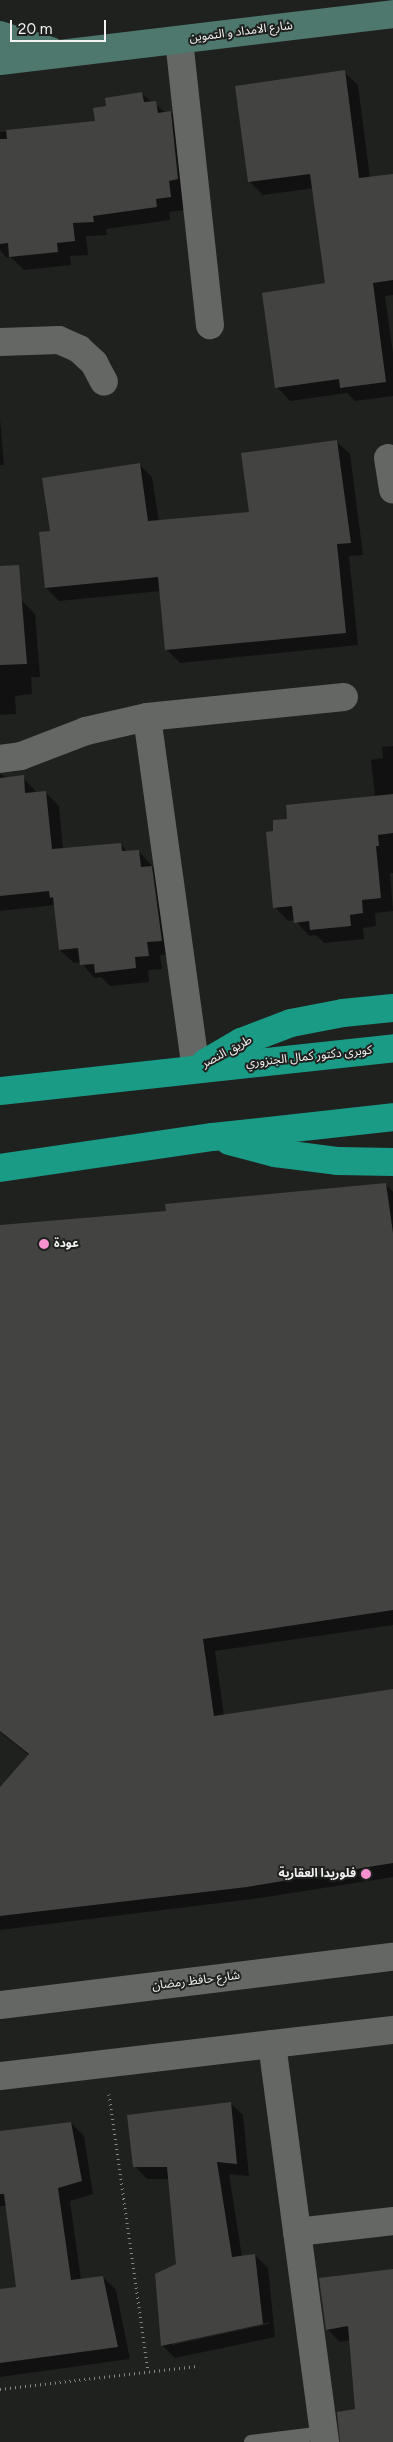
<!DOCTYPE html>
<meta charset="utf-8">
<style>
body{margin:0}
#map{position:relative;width:393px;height:2442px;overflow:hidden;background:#1f211f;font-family:Figtree,"Noto Sans Arabic",sans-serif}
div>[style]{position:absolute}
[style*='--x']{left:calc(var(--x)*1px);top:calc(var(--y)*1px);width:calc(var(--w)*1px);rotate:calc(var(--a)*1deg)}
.shadow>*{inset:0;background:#0007}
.building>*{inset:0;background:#434441}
.path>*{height:3px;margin-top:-1.5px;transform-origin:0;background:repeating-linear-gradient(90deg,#858785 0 1px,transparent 0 5px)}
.lane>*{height:14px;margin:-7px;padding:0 7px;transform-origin:7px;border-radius:7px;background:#646764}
.street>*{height:28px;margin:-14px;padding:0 14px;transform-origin:14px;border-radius:14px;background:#646764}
.secondary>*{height:28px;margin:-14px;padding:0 14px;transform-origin:14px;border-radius:14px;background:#4e776e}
.highway>*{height:28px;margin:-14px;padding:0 14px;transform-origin:14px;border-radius:14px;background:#1a9b86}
.dots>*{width:14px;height:14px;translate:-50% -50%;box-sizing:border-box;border:2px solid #1f211f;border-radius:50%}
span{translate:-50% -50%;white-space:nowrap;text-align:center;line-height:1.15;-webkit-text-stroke:4px #1f211f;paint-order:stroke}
.street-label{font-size:12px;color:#f1f2f1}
.poi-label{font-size:12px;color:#f1f2f1;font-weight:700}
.left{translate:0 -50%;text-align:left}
.right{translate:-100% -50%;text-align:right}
.scale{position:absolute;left:10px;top:20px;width:96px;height:22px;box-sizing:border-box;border:2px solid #f1f2f1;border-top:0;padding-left:6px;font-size:15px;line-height:18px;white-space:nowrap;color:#f1f2f1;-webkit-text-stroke:4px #1f211f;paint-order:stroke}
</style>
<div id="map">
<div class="shadow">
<div style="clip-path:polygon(344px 72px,358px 85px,370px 178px,393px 175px,393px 295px,385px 296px,393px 353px,393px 396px,355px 401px,347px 393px,290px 401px,277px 387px,326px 284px,314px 188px,263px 195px,250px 182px)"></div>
<div style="clip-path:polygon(142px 94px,166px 113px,171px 112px,184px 126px,184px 210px,169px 212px,170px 220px,106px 229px,107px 235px,86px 236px,88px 255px,70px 256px,71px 265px,24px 270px,11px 257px,7px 258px,0 250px,0 132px,96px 122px,107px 107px)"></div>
<div style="clip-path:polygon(0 419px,4px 465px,0 465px)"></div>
<div style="clip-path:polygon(337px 442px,350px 454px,363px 555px,349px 556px,358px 645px,180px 663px,167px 650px,161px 591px,59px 601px,46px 588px,51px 532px,139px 464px,152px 477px,159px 522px,250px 513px)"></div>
<div style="clip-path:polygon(0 595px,21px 600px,35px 614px,40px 677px,31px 677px,32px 694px,15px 696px,16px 714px,0 715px)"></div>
<div style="clip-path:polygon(393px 746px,393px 873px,390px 873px,393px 911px,375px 913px,376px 926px,363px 928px,364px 939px,324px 943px,316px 935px,309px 936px,295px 920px,288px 921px,275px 907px,275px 832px,289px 820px,375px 797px,371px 760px,383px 758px,382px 747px)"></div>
<div style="clip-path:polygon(0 774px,8px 778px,23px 777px,37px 793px,45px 792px,59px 806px,63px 849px,120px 844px,128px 852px,139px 851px,165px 881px,175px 954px,160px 955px,162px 969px,148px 970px,149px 982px,110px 986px,101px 977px,94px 978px,81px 962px,74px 963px,60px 950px,55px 905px,0 911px)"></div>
<div style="clip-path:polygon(385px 1184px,393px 1192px,393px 1625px,215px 1651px,224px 1716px,393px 1691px,393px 1877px,260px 1898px,0 1930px,0 1789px,30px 1756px,0 1732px,0 1226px,167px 1212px)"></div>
<div style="clip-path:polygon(evenodd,230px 2103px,243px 2115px,249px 2176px,229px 2174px,242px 2257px,255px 2255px,268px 2268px,275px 2337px,175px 2358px,162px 2345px,177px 2265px,169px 2179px,147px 2179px,135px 2166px,230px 2103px,269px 2322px,269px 2324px,172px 2345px,172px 2342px,269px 2322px)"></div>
<div style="clip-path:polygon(71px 2123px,84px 2136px,93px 2194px,70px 2201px,81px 2280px,103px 2277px,116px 2290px,130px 2359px,0 2377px,0 2290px,17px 2288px,7px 2206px,0 2206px,0 2132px)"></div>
<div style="clip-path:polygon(393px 2270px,393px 2442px,340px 2442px,356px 2410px,350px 2340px,340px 2342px,327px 2329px)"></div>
</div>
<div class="building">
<div style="clip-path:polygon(345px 70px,359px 178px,393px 174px,393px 280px,373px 283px,386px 382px,340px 388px,339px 379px,275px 388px,262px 293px,325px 283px,310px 174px,248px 182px,235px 86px)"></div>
<div style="clip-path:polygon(142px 92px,144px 102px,156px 101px,158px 113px,171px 111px,178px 179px,169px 181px,171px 197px,156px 199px,157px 207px,93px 216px,94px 222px,73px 223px,75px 241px,57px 243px,58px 252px,9px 257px,8px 243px,0 244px,0 139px,7px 139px,6px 130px,95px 121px,93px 108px,106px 106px,105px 98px)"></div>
<div style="clip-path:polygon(337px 440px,351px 543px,337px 544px,346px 633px,165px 650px,158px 577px,45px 588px,39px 532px,50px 531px,42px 478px,140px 463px,148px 521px,249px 512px,241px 453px)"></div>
<div style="clip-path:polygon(19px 565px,27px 664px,0 665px,0 566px)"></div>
<div style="clip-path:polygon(24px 775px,25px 793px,46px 791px,52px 849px,121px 843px,122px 851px,139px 850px,141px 867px,152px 866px,162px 941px,147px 942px,149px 956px,135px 957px,136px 968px,95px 973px,94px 964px,80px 965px,78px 948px,59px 950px,53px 897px,50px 898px,49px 891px,0 896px,0 778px)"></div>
<div style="clip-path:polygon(393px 794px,393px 833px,378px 835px,379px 846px,376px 846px,381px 898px,362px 900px,363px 913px,350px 915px,351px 926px,310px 930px,309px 921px,294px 923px,292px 906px,273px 908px,266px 832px,273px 831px,273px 820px,287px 819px,286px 805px)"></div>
<div style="clip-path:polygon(386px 1183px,393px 1233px,393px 1610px,203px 1639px,214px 1716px,393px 1689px,393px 1863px,247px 1887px,0 1916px,0 1787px,29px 1754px,0 1731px,0 1225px,166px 1211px,165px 1204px)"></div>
<div style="clip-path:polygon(231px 2102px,237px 2164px,217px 2162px,232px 2257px,255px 2254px,263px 2324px,161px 2346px,155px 2274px,176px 2264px,167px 2167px,133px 2167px,127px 2115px)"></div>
<div style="clip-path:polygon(71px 2122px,82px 2181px,58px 2188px,71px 2280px,103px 2276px,118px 2347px,0 2363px,0 2289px,16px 2287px,4px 2194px,0 2194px,0 2131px)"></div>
<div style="clip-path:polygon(393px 2269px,393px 2442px,340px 2442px,337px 2412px,355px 2409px,348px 2326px,326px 2330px,319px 2278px)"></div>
</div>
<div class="path">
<div style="--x:109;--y:2094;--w:280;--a:82"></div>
<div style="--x:0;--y:2389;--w:198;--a:-6.7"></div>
</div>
<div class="lane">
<div style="--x:251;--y:2442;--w:74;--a:-7"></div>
</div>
<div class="street">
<div style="--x:179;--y:40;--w:287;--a:83.8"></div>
<div style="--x:0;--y:342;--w:59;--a:-1.9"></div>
<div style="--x:59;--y:340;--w:22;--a:24"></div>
<div style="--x:79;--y:349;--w:21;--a:43"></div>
<div style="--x:94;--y:363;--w:21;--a:62"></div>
<div style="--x:388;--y:458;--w:32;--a:81"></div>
<div style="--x:147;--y:717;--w:355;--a:82.1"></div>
<div style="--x:0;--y:759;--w:21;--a:-8"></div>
<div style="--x:21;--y:756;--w:70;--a:-21"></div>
<div style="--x:86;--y:731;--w:63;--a:-12.9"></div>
<div style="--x:147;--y:717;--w:198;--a:-5.8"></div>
<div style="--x:0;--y:2005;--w:396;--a:-7"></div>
<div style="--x:272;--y:2044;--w:402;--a:82.4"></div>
<div style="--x:0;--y:2076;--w:396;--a:-6.7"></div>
<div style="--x:297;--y:2232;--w:97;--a:-6.5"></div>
</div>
<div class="secondary">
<div style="--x:0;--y:35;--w:53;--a:17.4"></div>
<div style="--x:0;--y:61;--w:396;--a:-6.8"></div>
</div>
<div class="highway">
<div style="--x:205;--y:1063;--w:42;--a:-30.3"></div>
<div style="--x:241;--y:1042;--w:53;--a:-20.8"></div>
<div style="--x:291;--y:1023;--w:53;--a:-10.9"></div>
<div style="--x:343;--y:1013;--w:50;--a:-5.7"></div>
<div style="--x:0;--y:1091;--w:395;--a:-6.2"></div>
<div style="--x:229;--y:1141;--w:48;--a:14.6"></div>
<div style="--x:275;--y:1153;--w:64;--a:7.2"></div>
<div style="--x:338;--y:1161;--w:55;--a:1"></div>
<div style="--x:0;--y:1168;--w:215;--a:-8.3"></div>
<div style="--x:213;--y:1137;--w:181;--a:-6.3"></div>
</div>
<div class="dots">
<div style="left:44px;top:1244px;background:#f790ce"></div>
<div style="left:366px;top:1874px;background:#f790ce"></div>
</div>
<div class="street-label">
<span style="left:241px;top:32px;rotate:-7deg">شارع الامداد و التموين</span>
<span style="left:227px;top:1052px;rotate:-28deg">طريق النصر</span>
<span style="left:309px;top:1057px;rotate:-6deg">كوبرى دكتور كمال الجنزوري</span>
<span style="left:196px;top:1981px;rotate:-7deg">شارع حافظ رمضان</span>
</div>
<div class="poi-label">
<span class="left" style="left:54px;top:1244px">عودة</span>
<span class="right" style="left:356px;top:1874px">فلوريدا العقارية</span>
</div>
<div class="scale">20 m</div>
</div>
